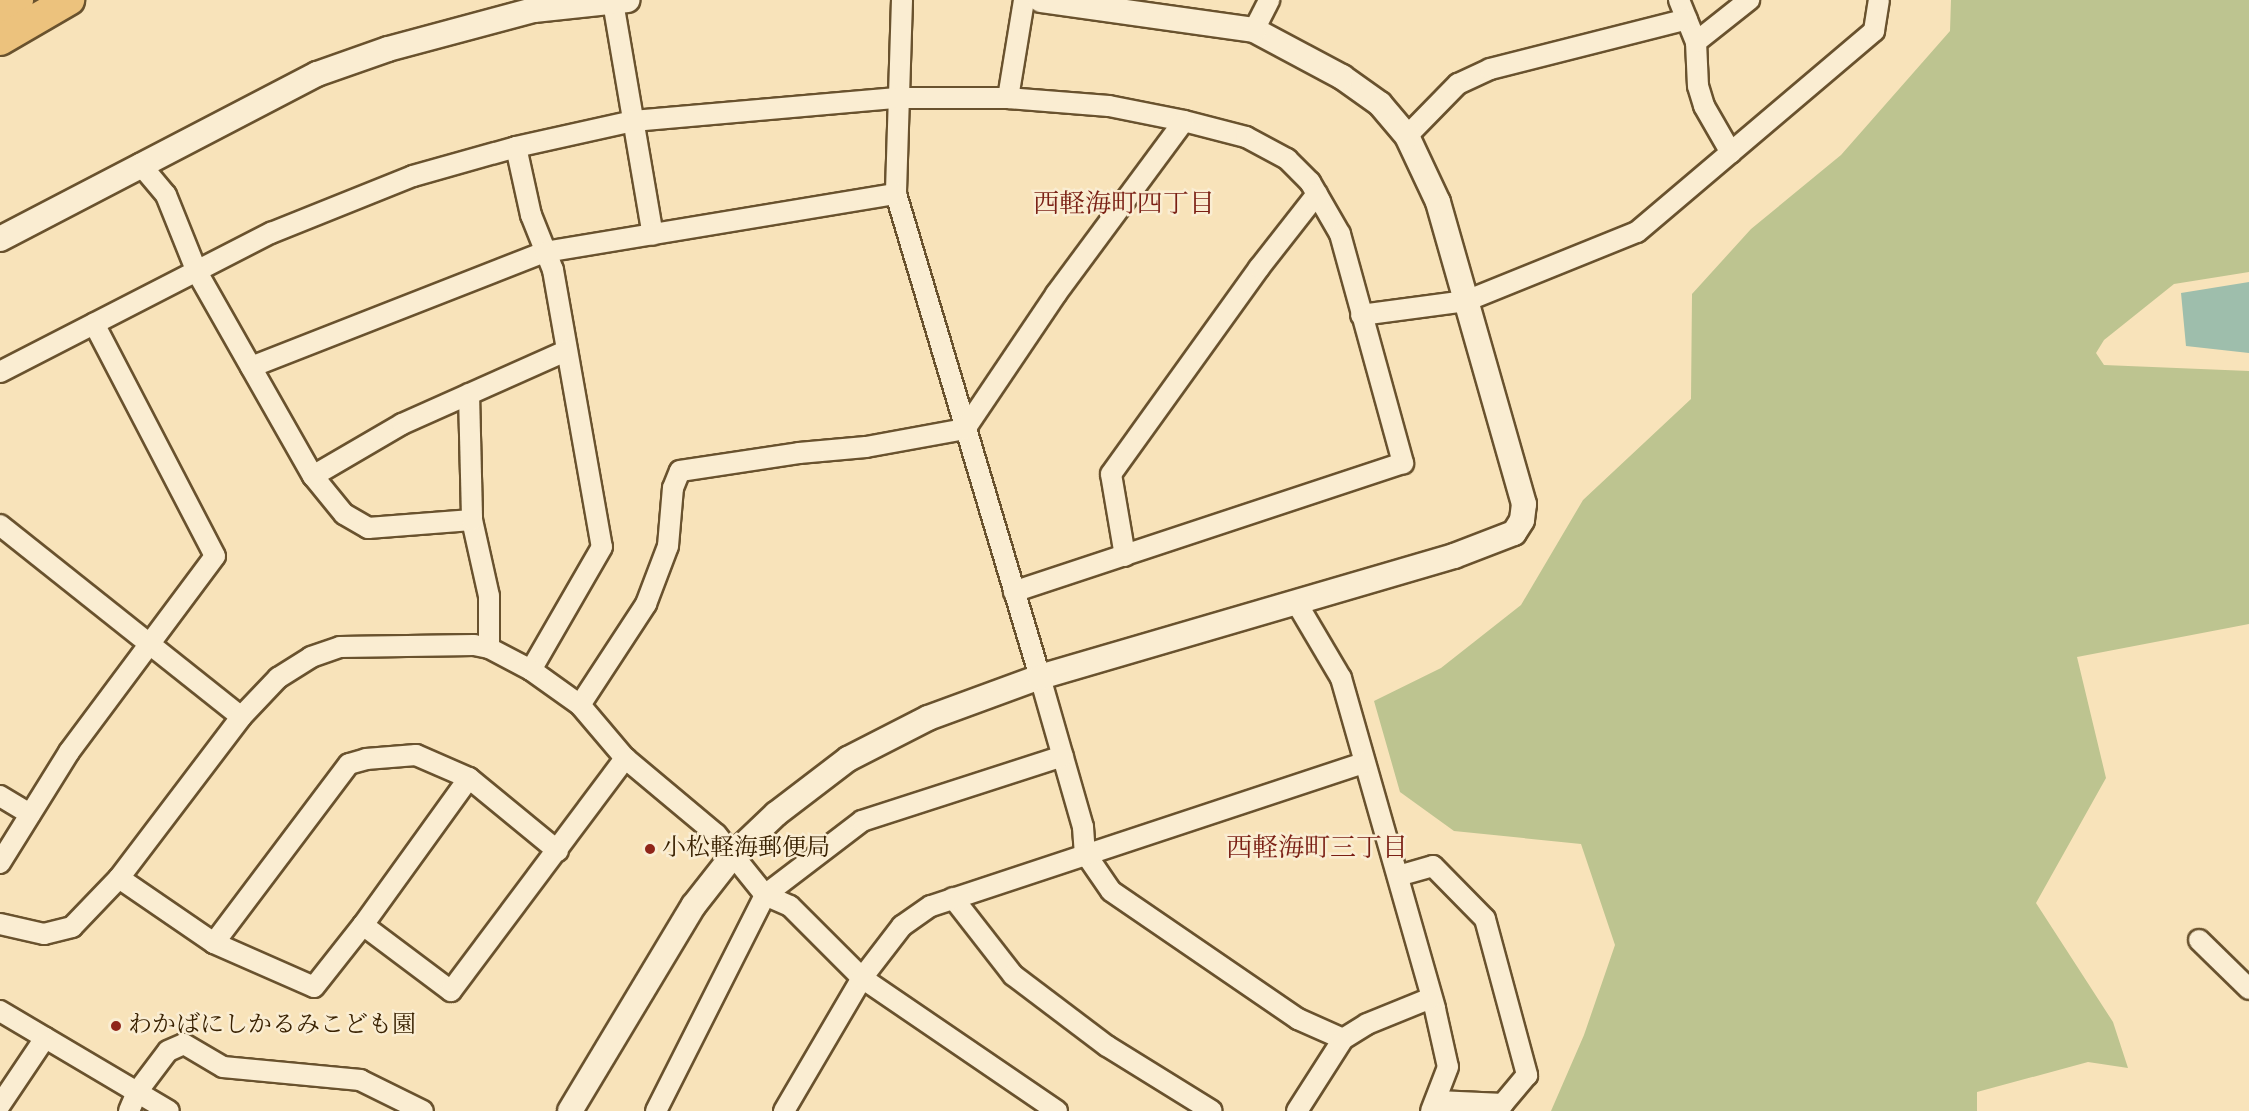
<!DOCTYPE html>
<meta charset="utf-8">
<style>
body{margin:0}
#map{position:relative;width:2249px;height:1111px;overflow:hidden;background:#f8e3ba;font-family:"IM FELL English","Noto Serif JP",serif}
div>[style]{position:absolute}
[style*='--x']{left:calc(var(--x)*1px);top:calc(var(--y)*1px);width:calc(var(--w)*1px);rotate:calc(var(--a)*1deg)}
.green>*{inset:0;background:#bdc490}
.water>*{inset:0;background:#9ebeac}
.roads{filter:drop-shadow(2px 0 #69522e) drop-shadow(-2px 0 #69522e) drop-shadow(0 2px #69522e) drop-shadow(0 -2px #69522e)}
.minor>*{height:20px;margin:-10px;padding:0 10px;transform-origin:10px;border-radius:10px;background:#faedd2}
.tertiary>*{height:24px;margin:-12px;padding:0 12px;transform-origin:12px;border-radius:12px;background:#faedd2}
.primary>*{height:30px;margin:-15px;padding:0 15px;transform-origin:15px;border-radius:15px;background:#ecc27d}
.dots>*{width:16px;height:16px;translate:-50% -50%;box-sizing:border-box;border:3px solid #faedd2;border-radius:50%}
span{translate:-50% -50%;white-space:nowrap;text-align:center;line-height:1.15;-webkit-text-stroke:5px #faedd2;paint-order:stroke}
.poi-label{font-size:24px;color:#392100}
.left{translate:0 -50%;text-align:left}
.neighbourhood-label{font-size:26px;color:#7a1f14}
</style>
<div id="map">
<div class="green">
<div style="clip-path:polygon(1951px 0,2249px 0,2249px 272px,2174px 284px,2104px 340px,2096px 353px,2104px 365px,2249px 371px,2249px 624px,2077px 657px,2106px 778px,2036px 903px,2113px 1022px,2128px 1068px,2088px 1062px,1977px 1092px,1977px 1111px,1551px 1111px,1584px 1035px,1615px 945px,1581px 844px,1454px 831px,1400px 792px,1374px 701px,1441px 668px,1521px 605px,1583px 500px,1691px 399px,1692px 294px,1751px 229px,1841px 155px,1950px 31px)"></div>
</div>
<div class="water">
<div style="clip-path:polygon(2249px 282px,2249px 353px,2186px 346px,2181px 293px)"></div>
</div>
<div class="roads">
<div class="minor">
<div style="--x:902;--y:0;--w:194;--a:91.8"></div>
<div style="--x:896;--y:194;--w:504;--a:73.4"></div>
<div style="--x:1040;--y:677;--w:156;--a:74"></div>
<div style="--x:1083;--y:827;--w:26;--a:86"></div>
<div style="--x:1085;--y:853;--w:46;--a:55.6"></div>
<div style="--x:1111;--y:891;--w:227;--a:34.4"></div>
<div style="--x:1298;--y:1019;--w:49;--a:24"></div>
<div style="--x:1679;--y:0;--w:45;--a:68"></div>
<div style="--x:1696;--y:42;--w:44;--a:87.4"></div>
<div style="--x:1698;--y:86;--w:21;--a:73"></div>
<div style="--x:1704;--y:106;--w:54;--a:60.1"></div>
<div style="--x:613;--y:2;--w:236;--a:80.3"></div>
<div style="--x:1254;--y:30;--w:34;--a:-63"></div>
<div style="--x:1696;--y:42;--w:68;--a:-38.4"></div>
<div style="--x:1008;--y:98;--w:99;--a:-80.7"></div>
<div style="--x:1407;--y:136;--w:73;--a:-45.6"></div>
<div style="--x:1458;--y:84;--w:35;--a:-25"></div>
<div style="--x:1490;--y:69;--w:203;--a:-14.2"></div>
<div style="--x:516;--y:147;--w:70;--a:77.6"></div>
<div style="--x:531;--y:215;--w:59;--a:68.2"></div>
<div style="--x:553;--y:270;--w:281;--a:80"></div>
<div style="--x:602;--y:547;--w:142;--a:120"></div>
<div style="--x:140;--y:164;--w:40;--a:50"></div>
<div style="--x:166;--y:195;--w:83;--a:68.1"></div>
<div style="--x:197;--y:272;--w:235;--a:60.4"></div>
<div style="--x:313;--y:476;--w:49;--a:50.8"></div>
<div style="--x:344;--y:514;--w:28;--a:30"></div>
<div style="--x:368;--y:528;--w:104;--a:-4.4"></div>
<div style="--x:472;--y:520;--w:78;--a:77.4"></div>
<div style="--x:489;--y:596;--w:52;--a:90"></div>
<div style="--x:1361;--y:315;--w:106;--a:-7.6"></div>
<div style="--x:1466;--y:301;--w:184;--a:-22"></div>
<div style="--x:1637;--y:232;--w:311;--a:-40.3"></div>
<div style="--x:1874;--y:31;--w:31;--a:-81"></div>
<div style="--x:251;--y:367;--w:316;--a:-21.4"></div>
<div style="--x:545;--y:252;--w:356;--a:-9.4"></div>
<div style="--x:0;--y:372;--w:305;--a:-27.2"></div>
<div style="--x:271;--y:233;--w:153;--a:-21.9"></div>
<div style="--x:413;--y:176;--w:107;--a:-15.7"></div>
<div style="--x:516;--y:147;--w:120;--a:-12.5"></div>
<div style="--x:633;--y:121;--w:265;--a:-5"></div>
<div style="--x:897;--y:98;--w:111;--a:0"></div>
<div style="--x:1008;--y:98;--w:101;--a:4.5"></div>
<div style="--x:1109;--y:106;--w:76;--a:11.3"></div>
<div style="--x:1184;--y:121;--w:64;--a:14.5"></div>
<div style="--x:1246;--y:137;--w:47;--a:28.2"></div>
<div style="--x:1287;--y:159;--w:33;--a:45"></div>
<div style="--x:1310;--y:182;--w:60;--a:60"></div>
<div style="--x:1340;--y:234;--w:238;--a:74.6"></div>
<div style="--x:1403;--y:463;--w:410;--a:161.7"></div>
<div style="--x:469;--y:394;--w:126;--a:88.6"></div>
<div style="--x:313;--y:476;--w:103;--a:-30.3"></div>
<div style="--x:402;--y:424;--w:180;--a:-24"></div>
<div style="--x:0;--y:525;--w:308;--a:38.5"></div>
<div style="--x:1125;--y:556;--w:83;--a:-99.7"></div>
<div style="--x:1111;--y:474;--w:254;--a:-54.3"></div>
<div style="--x:1259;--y:268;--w:94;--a:-51.9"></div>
<div style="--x:1296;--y:602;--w:88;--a:59.4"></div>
<div style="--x:1341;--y:678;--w:344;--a:74.1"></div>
<div style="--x:1435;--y:1009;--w:59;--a:77.4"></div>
<div style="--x:1448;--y:1067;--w:47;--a:111.1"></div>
<div style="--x:580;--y:705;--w:121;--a:-56.8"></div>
<div style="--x:646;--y:604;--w:62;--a:-69.2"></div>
<div style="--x:668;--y:546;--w:58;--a:-85.1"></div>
<div style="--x:673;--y:488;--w:18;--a:-68"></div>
<div style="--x:680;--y:471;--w:120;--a:-8.6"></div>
<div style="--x:799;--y:453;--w:67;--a:-5.1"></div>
<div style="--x:866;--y:447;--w:101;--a:-10.3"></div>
<div style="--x:965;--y:429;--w:163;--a:-56"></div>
<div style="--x:1056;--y:294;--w:215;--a:-53.5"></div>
<div style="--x:0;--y:796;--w:35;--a:31"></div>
<div style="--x:0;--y:863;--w:131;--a:-58.1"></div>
<div style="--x:69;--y:752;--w:244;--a:-53.3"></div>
<div style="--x:215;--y:556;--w:262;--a:-117.5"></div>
<div style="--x:1398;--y:876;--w:36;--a:-16"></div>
<div style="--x:1433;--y:866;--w:74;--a:45.5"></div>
<div style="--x:1485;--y:919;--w:162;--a:74.9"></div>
<div style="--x:1527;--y:1075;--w:38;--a:130"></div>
<div style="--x:1503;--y:1104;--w:66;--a:-177.4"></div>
<div style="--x:119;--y:878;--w:115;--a:34.4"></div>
<div style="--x:214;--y:943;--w:109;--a:23.7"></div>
<div style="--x:314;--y:987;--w:79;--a:-51.7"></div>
<div style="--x:363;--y:925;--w:110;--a:36.9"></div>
<div style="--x:451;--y:991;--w:291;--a:-53.2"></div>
<div style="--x:953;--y:898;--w:98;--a:52.1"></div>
<div style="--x:1013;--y:975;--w:118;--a:37.1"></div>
<div style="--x:1107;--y:1046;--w:123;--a:31.8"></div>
<div style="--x:0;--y:924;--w:45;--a:12.8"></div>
<div style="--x:44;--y:934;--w:29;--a:-14"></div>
<div style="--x:72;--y:927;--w:68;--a:-46.2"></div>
<div style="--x:119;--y:878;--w:202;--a:-52.8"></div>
<div style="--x:241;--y:717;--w:54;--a:-46.5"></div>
<div style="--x:278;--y:678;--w:39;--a:-32"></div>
<div style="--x:311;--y:657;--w:31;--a:-19"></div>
<div style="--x:340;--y:647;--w:134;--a:-0.9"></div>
<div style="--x:474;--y:645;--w:15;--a:11"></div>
<div style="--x:489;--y:648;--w:47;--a:27.6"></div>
<div style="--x:531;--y:670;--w:60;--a:35.5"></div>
<div style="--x:580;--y:705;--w:70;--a:49.7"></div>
<div style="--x:625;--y:758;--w:119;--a:39.9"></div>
<div style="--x:716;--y:834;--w:78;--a:51.2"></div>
<div style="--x:765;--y:895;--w:27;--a:24"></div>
<div style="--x:790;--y:906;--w:102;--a:45"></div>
<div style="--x:862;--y:978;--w:236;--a:34.3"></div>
<div style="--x:363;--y:925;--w:181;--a:-54.2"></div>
<div style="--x:2199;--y:940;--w:70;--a:44.4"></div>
<div style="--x:214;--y:943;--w:224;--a:-53"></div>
<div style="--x:349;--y:764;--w:18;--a:-16"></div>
<div style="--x:366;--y:759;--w:50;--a:-4.6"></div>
<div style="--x:416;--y:755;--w:58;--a:23.5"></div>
<div style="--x:469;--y:778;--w:115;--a:39.4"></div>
<div style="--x:0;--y:1011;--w:196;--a:30.6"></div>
<div style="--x:0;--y:1105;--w:81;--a:-56.1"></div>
<div style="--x:129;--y:1111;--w:21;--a:-67"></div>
<div style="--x:137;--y:1092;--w:51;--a:-52.9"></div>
<div style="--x:168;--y:1051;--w:17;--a:-24"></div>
<div style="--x:184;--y:1044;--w:45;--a:30.5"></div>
<div style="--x:223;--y:1067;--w:138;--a:5.4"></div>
<div style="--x:360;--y:1080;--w:70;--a:26.2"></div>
<div style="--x:656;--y:1111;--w:242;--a:-63.2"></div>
<div style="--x:765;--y:895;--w:122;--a:-37.3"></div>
<div style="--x:862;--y:821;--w:211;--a:-17.9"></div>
<div style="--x:784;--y:1111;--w:154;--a:-59.6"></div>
<div style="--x:862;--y:978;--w:66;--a:-52.4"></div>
<div style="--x:902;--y:926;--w:35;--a:-35"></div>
<div style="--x:931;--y:906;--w:455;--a:-18.3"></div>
<div style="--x:1297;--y:1111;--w:85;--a:-57.4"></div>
<div style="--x:1343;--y:1039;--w:28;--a:-32"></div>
<div style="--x:1367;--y:1024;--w:69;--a:-22.1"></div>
</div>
<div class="tertiary">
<div style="--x:0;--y:239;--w:357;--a:-27.5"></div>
<div style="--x:317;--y:74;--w:75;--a:-19.4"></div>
<div style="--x:388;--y:49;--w:151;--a:-15"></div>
<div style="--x:534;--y:10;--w:94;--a:-6.1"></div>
<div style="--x:570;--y:1111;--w:240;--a:-59"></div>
<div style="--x:694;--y:905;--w:65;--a:-51.9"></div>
<div style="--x:734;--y:854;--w:58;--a:-43.6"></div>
<div style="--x:776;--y:814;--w:91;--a:-37.4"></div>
<div style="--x:848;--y:759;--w:90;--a:-27.1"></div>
<div style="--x:928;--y:718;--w:119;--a:-20.1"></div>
<div style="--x:1040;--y:677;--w:431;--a:-16.3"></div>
<div style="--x:1454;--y:556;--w:64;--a:-21"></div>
<div style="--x:1514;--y:533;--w:15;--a:-58"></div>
<div style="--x:1522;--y:520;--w:16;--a:-83"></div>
<div style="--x:1524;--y:504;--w:314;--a:-105.9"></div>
<div style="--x:1438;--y:202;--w:73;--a:-115.2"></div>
<div style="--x:1407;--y:136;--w:42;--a:-130.2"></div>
<div style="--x:1380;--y:104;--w:47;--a:-144.6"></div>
<div style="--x:1342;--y:77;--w:100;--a:-151.9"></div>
<div style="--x:1254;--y:30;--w:215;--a:-172"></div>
</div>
<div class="primary">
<div style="--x:0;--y:11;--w:21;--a:-31"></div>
<div style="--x:0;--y:40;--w:80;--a:-30.1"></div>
</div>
</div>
<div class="dots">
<div style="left:650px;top:849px;background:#8f2418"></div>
<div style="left:116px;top:1026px;background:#8f2418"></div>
</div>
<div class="poi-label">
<span class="left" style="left:662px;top:849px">小松軽海郵便局</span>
<span class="left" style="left:128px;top:1026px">わかばにしかるみこども園</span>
</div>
<div class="neighbourhood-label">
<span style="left:1124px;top:205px">西軽海町四丁目</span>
<span style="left:1317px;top:849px">西軽海町三丁目</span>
</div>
</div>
